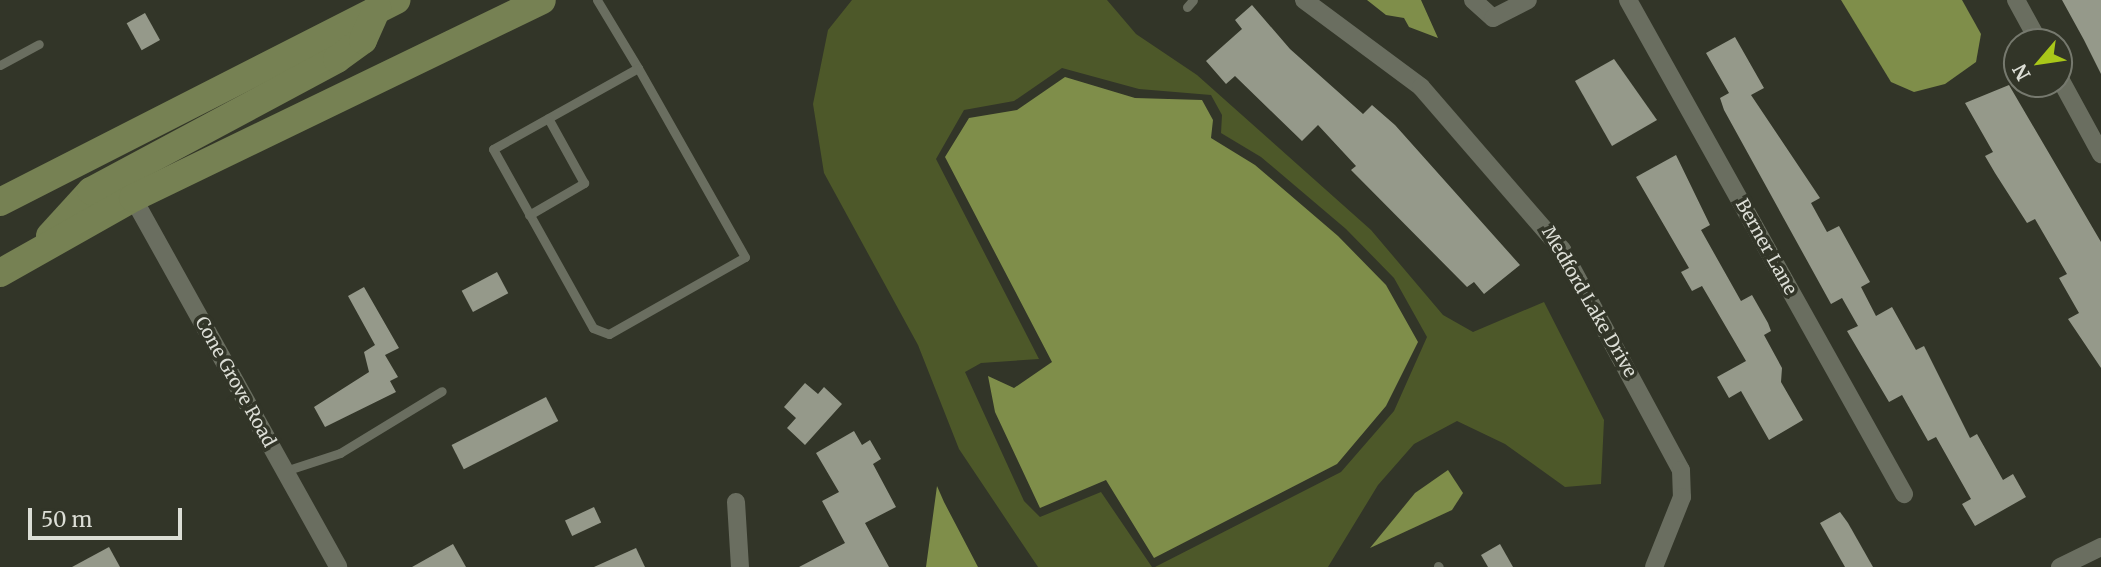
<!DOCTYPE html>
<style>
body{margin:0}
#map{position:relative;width:2101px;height:567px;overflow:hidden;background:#323528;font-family:Merriweather,serif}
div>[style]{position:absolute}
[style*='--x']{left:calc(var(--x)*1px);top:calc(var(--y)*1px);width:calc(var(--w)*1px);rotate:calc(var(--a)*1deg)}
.green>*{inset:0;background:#4d5829}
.water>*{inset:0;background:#7f8e4a}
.building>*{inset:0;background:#95998a;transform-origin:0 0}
.lane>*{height:9px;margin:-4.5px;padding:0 4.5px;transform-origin:4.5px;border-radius:4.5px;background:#6a6e60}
.street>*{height:18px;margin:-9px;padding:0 9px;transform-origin:9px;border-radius:9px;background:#6a6e60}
.primary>*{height:28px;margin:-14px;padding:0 14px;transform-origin:14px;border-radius:14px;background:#768153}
span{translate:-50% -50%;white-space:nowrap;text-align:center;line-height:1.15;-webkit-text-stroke:7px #323528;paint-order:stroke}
.street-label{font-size:18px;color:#dcded6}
.north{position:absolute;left:2003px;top:28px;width:70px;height:70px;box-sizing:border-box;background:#323528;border:2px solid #76796e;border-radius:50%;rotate:241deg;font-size:19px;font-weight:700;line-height:28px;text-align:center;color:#dcded6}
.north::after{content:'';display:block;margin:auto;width:24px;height:32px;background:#a9c719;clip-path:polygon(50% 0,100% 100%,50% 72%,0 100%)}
.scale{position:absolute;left:28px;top:508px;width:154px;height:32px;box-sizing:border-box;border:4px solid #dcded6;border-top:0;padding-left:9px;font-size:21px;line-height:24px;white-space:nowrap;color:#dcded6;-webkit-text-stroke:5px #323528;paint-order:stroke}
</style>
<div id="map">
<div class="green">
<div style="clip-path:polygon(852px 0,1107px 0,1136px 34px,1197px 75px,1371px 230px,1443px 315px,1473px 332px,1544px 302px,1604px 420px,1601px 484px,1565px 487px,1505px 444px,1457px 421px,1414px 444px,1378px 485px,1328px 567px,1155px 567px,1341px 472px,1394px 411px,1427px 337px,1394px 278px,1346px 229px,1261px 157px,1221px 133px,1222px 115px,1211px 95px,1139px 89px,1062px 68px,1014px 101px,964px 110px,936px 159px,1039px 359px,981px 363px,965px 372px,1024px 501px,1040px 517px,1101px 492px,1152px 567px,1038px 567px,959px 449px,918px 345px,824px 173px,813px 104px,828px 30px)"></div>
</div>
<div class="water">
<div style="clip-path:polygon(1367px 0,1421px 0,1438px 38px,1409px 27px,1404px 18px,1386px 15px)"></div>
<div style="clip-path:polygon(1841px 0,1962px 0,1981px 34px,1976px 62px,1945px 84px,1914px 92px,1891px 82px)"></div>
<div style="clip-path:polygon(1065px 77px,1135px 98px,1202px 100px,1213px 120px,1211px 138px,1255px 165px,1338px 236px,1386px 285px,1418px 342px,1386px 406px,1337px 464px,1154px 558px,1106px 480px,1040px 508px,995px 412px,988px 376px,1014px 388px,1052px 362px,945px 157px,969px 118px,1017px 110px)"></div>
<div style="clip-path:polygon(1448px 470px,1463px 493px,1452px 510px,1370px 548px,1415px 493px)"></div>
<div style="clip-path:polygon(937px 486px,944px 502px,978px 567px,926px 567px)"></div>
</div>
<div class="building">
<div style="clip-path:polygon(2062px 0,2101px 0,2101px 74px,2084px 40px)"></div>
<div style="clip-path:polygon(1252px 5px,1290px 49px,1363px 114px,1372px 105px,1395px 125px,1520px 265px,1484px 294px,1474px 282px,1467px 287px,1351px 170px,1356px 166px,1318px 125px,1302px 141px,1235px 76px,1226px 84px,1206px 61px,1242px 29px,1235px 20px)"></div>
<div style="left:145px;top:13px;width:31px;height:21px;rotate:61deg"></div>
<div style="clip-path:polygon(1735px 37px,1764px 88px,1751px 95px,1820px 198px,1811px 203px,1827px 232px,1839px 226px,1870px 282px,1861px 287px,1876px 316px,1892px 307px,1916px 350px,1924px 346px,1970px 438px,1977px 434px,2003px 480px,2013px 474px,2026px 497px,1975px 526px,1962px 504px,1971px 499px,1936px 437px,1928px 441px,1902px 395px,1889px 402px,1847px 331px,1858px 326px,1842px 298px,1831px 304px,1724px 110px,1720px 98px,1729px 93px,1706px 53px)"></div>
<div style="clip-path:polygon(1614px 59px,1657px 120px,1612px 146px,1575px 81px)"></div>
<div style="clip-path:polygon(2009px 85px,2101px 242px,2101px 368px,2068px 319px,2079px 313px,2059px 278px,2067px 274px,2035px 219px,2027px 223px,1995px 173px,1985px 156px,1993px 152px,1965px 103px)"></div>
<div style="clip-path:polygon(1676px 155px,1710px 225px,1701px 230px,1741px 301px,1752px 295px,1768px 323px,1771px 331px,1764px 335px,1782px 368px,1781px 382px,1803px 420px,1769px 440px,1741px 391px,1729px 398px,1717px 377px,1746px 361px,1702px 286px,1692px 291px,1681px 272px,1689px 268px,1636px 177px)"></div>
<div style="left:497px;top:272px;width:24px;height:40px;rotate:62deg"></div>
<div style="clip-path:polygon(364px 287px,399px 348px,385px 355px,398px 377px,390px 381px,396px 392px,325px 427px,314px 407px,369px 372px,364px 352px,375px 345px,348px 296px)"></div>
<div style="clip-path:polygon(805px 383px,818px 394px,824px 387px,842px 404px,805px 445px,787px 428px,796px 418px,784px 407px)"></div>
<div style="left:546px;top:397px;width:27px;height:106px;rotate:63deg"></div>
<div style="clip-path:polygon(854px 431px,862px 445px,870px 440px,881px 459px,873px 464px,896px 507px,865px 523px,889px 567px,799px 567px,845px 543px,822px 501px,839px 492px,816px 453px)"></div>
<div style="left:594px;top:507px;width:17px;height:32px;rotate:65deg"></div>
<div style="clip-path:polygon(1840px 512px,1848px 523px,1873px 567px,1845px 567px,1820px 523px)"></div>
<div style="clip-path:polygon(453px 544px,466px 567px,412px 567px)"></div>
<div style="clip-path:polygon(1500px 544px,1513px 567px,1488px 567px,1481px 555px)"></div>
<div style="clip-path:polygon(109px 547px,120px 567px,72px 567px)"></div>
<div style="clip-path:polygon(636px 548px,645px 567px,594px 567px)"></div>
</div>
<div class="lane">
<div style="--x:597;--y:0;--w:79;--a:58.9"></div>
<div style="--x:638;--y:68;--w:166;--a:150.8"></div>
<div style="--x:493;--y:149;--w:205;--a:60.8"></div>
<div style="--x:593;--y:328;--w:17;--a:21"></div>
<div style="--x:609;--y:334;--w:156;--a:-29.5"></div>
<div style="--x:745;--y:257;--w:217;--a:-119.5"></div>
<div style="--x:1187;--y:7;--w:9;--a:-49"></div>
<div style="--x:0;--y:65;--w:44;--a:-28.3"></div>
<div style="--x:529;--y:215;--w:64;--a:-30.2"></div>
<div style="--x:584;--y:183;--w:74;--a:-119"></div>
<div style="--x:285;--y:471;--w:58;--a:-18.1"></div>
<div style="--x:340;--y:453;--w:119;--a:-31.3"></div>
<div style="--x:1438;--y:566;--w:1;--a:45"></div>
</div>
<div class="street">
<div style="--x:1304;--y:0;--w:146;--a:36.6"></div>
<div style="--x:1421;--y:87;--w:216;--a:49.1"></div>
<div style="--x:1562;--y:250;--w:250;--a:61.6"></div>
<div style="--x:1681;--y:470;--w:27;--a:88"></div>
<div style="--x:1682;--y:497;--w:75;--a:111.8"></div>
<div style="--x:1473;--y:0;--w:27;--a:42"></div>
<div style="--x:1493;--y:18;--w:39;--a:-27"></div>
<div style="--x:1628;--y:0;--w:566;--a:60.81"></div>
<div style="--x:2016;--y:0;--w:48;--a:61.3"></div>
<div style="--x:2059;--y:77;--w:88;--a:61.4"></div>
<div style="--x:133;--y:198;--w:422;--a:60.9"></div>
<div style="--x:736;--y:502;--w:65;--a:86.5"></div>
<div style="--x:2060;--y:567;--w:46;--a:-26"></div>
</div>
<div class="primary">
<div style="--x:0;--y:202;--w:445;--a:-27"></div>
<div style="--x:50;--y:236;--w:61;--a:-47.7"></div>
<div style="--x:91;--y:191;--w:279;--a:-28.2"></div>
<div style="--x:337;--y:59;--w:32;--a:-36"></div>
<div style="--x:363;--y:40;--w:35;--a:-66"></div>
<div style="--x:0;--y:273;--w:153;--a:-29.4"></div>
<div style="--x:133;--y:198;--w:454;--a:-25.8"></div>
</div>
<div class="street-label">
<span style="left:1766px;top:247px;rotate:61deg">Berner Lane</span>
<span style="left:1589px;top:302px;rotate:60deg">Medford Lake Drive</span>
<span style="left:235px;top:382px;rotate:61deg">Cone Grove Road</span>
</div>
<div class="north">N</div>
<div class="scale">50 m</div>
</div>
